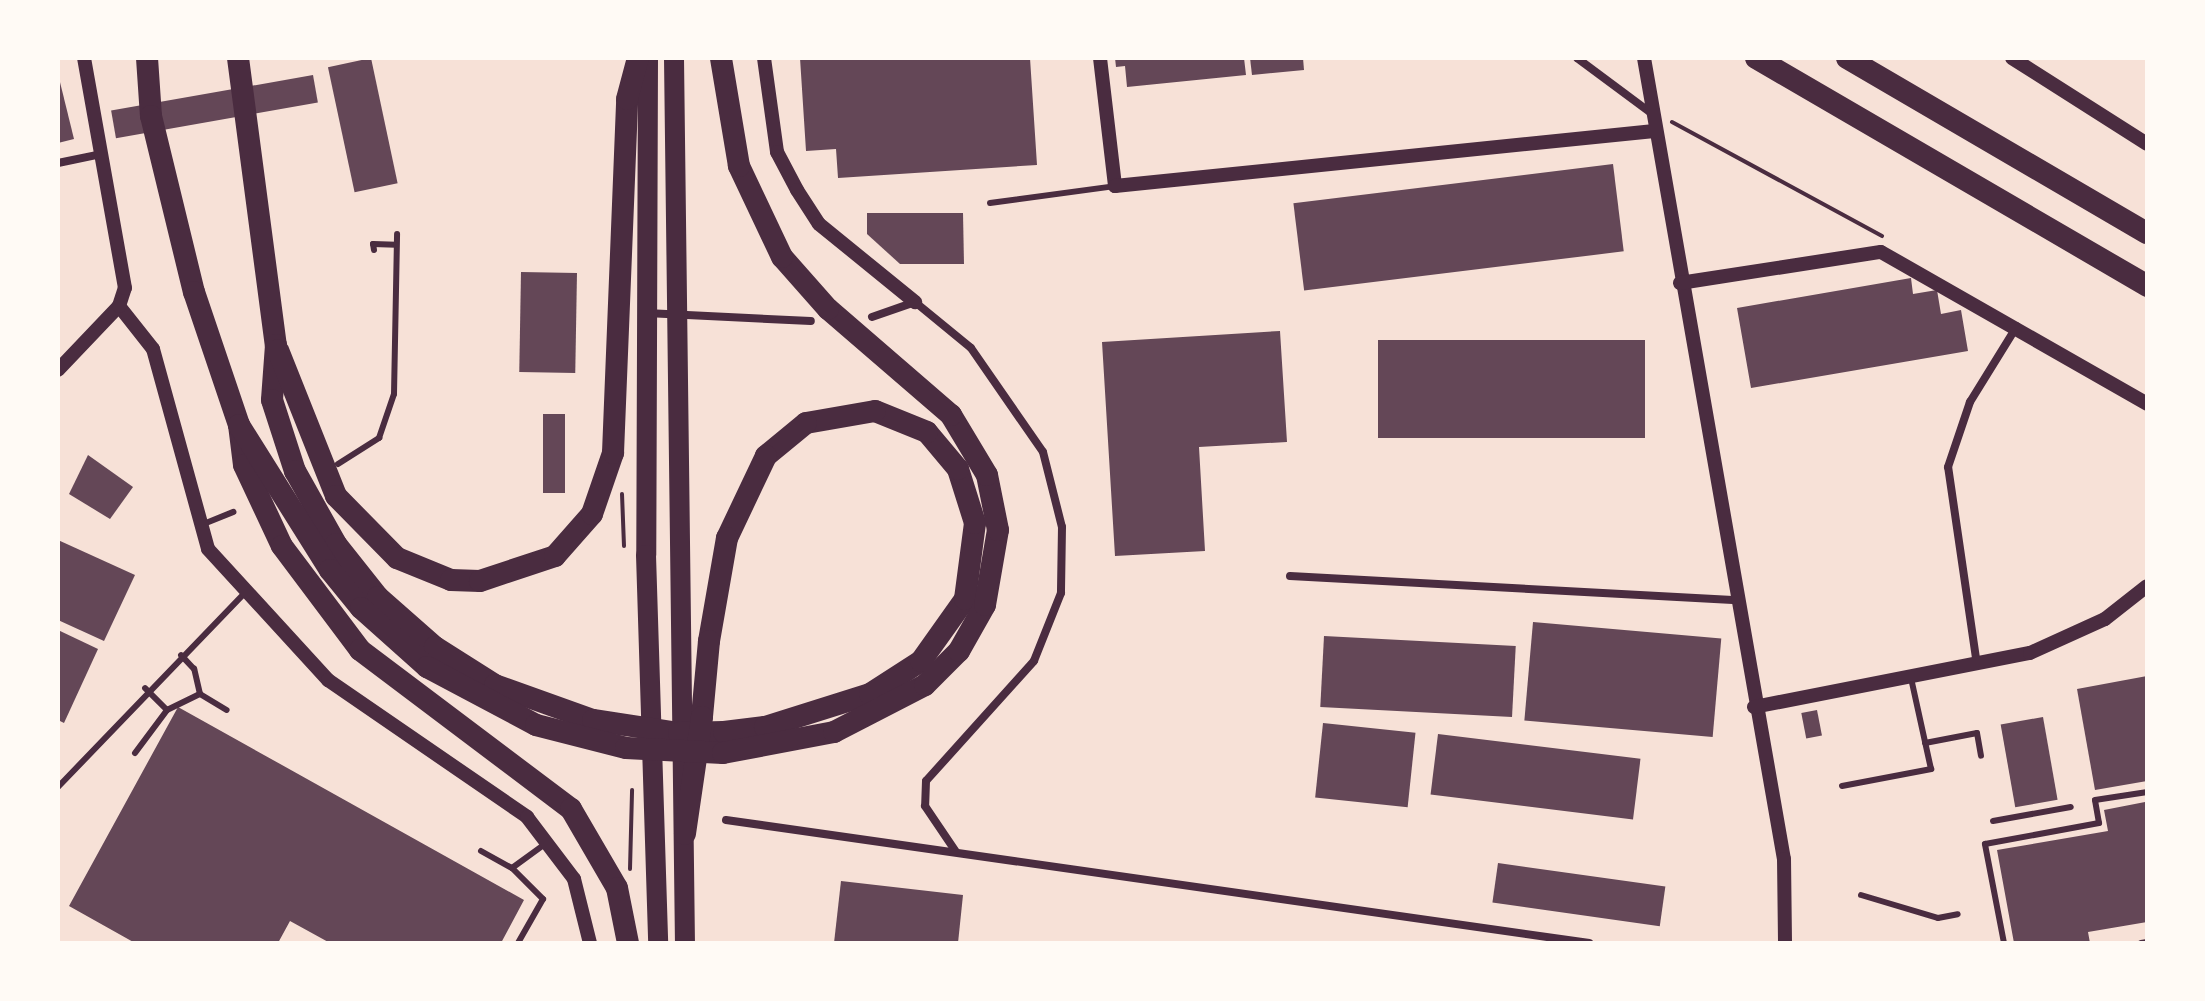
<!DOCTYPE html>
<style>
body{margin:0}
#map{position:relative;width:2205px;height:1001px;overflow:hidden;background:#f7e1d7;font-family:Signika,sans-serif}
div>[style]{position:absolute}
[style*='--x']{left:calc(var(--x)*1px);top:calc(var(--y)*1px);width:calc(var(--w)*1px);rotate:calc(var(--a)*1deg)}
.building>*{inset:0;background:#644757;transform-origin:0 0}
.path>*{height:4px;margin:-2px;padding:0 2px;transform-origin:2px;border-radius:2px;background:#4a2c40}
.service>*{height:6px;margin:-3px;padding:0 3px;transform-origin:3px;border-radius:3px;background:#4a2c40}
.minor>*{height:8px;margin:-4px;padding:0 4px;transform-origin:4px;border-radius:4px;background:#4a2c40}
.tertiary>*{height:14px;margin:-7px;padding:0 7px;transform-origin:7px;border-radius:7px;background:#4a2c40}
.trunk>*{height:20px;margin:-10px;padding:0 10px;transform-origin:10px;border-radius:10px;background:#4a2c40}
.motorway>*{height:22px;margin:-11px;padding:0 11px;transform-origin:11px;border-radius:11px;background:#4a2c40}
span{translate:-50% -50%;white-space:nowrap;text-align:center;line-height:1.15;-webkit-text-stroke:8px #fffaf5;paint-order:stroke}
.frame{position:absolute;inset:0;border:60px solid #fffaf5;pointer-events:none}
</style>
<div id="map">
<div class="building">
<div style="left:371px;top:58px;width:128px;height:44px;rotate:78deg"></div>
<div style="clip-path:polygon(800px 58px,1030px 58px,1037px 165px,838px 178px,836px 149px,806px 151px)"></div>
<div style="clip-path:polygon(1115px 58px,1244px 58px,1246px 75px,1127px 87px,1125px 66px,1116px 67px)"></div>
<div style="clip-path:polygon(1250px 58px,1303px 58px,1304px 70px,1252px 75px)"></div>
<div style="clip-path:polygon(58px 74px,74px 139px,58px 143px)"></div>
<div style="left:313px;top:75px;width:28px;height:205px;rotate:80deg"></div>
<div style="left:1613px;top:164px;width:88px;height:322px;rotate:83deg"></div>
<div style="clip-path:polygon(867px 213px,963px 213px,964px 264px,900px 264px,867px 234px)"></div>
<div style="left:521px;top:272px;width:56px;height:100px;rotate:1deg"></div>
<div style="clip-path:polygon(1911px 278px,1913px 294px,1937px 290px,1941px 314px,1961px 310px,1968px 351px,1751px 388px,1737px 308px)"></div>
<div style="clip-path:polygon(1280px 331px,1287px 442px,1199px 447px,1205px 551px,1115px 556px,1102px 342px)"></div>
<div style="left:1378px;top:340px;width:267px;height:98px"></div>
<div style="left:543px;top:414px;width:22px;height:79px"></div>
<div style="clip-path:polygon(88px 455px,133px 487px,110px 519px,69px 494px)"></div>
<div style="clip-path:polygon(58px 540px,135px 575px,104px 641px,58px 620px)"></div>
<div style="left:1533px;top:622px;width:189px;height:99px;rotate:5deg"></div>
<div style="clip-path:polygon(58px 630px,98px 649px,64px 723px,58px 720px)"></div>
<div style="left:1324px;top:636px;width:192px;height:71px;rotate:3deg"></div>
<div style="clip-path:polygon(2147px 676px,2147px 781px,2095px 790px,2077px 689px)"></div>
<div style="clip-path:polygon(178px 707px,524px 900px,501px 943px,330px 943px,290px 921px,278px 943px,135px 943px,69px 906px)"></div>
<div style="left:1817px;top:710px;width:26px;height:16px;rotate:79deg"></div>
<div style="left:2043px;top:717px;width:84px;height:43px;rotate:80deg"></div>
<div style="left:1323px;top:723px;width:93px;height:75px;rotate:6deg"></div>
<div style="left:1438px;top:734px;width:204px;height:61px;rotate:7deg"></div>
<div style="clip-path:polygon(2145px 802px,2147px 922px,2088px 932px,2090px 943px,2014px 943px,1997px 850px,2108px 831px,2104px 810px)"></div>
<div style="left:1498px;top:863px;width:169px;height:40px;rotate:8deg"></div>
<div style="clip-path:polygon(841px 881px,963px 895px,958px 943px,834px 943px)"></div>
</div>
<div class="path">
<div style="--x:1672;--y:122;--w:239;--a:28.5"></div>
<div style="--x:622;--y:494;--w:52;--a:87.8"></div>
<div style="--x:630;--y:869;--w:79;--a:-88.5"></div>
</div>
<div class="service">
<div style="--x:990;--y:203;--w:126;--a:-7.7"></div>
<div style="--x:374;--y:250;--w:6;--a:-99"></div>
<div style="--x:373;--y:244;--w:23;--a:2"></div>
<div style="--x:338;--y:464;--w:49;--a:-32.4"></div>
<div style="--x:379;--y:438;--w:46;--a:-71.2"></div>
<div style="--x:394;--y:394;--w:160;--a:-88.9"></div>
<div style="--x:201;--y:525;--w:35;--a:-22"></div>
<div style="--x:200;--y:694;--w:31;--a:31"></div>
<div style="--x:167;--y:710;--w:37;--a:-26"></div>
<div style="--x:200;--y:694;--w:26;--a:-103"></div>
<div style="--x:194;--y:669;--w:19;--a:-133"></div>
<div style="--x:1925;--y:743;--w:53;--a:-10.9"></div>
<div style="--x:1977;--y:733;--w:23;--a:80"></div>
<div style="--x:135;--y:753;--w:54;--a:-53.3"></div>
<div style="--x:167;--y:710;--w:31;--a:-135"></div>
<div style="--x:1842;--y:786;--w:91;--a:-10.8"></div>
<div style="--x:1931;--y:769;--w:93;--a:-102.4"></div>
<div style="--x:58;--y:787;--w:267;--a:-46.1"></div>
<div style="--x:1993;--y:821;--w:79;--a:-10.2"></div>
<div style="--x:481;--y:851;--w:35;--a:29"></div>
<div style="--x:512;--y:868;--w:41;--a:-36"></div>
<div style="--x:512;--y:868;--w:44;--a:45"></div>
<div style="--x:543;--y:899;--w:51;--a:119.6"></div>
<div style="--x:1861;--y:895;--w:80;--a:16.6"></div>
<div style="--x:1938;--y:918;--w:20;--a:-11"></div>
<div style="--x:2004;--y:943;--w:101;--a:-100.9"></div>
<div style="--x:1985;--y:844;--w:116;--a:-10.4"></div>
<div style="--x:2099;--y:823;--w:23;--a:-100"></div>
<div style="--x:2095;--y:800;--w:53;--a:-8.7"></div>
<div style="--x:2141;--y:943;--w:6;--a:-9"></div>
</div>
<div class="minor">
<div style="--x:1577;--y:58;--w:92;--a:36.6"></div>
<div style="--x:58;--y:163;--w:45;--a:-11.6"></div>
<div style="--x:646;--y:313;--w:165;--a:2.8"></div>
<div style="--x:872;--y:317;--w:46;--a:-19.2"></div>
<div style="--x:915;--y:302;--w:72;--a:39.4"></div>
<div style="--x:971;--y:348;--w:126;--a:55.3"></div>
<div style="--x:1043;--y:452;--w:77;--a:75.8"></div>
<div style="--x:1062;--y:527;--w:66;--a:90.9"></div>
<div style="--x:1061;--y:593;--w:73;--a:111.7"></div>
<div style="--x:1034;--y:661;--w:161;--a:132"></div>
<div style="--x:926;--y:781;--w:25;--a:92"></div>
<div style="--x:925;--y:806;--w:55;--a:56"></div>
<div style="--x:1290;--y:576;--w:448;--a:3.1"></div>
<div style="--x:1977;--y:665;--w:200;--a:-98.3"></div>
<div style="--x:1948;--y:467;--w:69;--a:-71.3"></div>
<div style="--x:1970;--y:402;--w:89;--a:-58.3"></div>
<div style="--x:726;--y:820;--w:872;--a:8.11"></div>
</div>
<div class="tertiary">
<div style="--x:764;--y:58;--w:95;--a:82.1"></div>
<div style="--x:777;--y:152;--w:43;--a:62.2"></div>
<div style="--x:797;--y:190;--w:40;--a:57.1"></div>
<div style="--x:819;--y:224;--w:124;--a:39.1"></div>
<div style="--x:1100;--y:58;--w:129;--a:83.3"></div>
<div style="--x:1115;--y:186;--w:542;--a:-5.83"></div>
<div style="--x:1644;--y:58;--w:813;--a:80.09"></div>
<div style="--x:1784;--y:859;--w:84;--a:89.3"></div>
<div style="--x:2012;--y:58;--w:160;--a:32.5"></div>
<div style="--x:1680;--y:283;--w:203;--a:-8.8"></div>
<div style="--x:1881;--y:252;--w:306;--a:29.7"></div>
<div style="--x:119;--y:306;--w:55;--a:51.7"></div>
<div style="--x:153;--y:349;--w:207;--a:74.6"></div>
<div style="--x:208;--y:549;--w:178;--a:47.5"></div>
<div style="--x:328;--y:680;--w:242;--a:34.5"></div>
<div style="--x:527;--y:817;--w:78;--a:52.8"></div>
<div style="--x:574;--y:879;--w:66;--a:76"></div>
<div style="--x:58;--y:370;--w:88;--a:-46.4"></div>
<div style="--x:119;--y:306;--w:19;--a:-72"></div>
<div style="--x:125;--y:288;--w:234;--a:-100.1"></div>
<div style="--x:1754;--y:707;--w:281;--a:-11.1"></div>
<div style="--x:2030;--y:653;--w:82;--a:-24.4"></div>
<div style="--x:2105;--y:619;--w:53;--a:-38.2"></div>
</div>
<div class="trunk">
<div style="--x:648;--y:58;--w:497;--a:90.2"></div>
<div style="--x:646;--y:555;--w:388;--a:88.2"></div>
<div style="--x:674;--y:58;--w:885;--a:89.29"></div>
</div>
<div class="motorway">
<div style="--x:147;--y:58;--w:58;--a:86.1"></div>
<div style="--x:151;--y:116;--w:181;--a:76.3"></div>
<div style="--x:194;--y:292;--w:140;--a:71.3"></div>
<div style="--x:239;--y:425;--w:40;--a:82.9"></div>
<div style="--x:244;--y:465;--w:89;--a:64.9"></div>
<div style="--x:282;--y:546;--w:130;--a:53.1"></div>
<div style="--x:360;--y:650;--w:264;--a:37"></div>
<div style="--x:571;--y:809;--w:91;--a:59.8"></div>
<div style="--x:617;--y:888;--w:56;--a:78.7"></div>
<div style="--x:238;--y:58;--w:290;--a:82.5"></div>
<div style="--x:276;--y:345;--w:55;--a:94.2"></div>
<div style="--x:272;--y:400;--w:75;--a:72.1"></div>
<div style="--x:295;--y:471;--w:84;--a:60.7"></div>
<div style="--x:336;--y:544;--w:68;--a:51.6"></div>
<div style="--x:378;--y:597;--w:76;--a:41.3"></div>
<div style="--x:435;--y:647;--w:71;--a:32.3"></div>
<div style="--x:495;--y:685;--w:104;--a:19.7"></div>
<div style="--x:593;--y:720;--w:87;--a:8.6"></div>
<div style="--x:679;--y:733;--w:45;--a:-1.3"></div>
<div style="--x:724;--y:732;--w:41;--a:-7"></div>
<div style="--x:765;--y:727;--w:110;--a:-17.4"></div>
<div style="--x:870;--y:694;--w:61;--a:-32.9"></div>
<div style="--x:921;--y:661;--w:76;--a:-54.6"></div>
<div style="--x:965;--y:599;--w:77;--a:-82.5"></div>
<div style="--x:975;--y:523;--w:57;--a:-107.5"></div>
<div style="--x:958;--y:469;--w:48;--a:-130"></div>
<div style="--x:927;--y:432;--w:56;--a:-158"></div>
<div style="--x:875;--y:411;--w:70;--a:170.1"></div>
<div style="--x:806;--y:423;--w:52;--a:140.5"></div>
<div style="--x:766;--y:456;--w:91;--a:115.4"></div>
<div style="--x:727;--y:538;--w:105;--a:99.9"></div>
<div style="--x:709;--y:641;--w:76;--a:95.3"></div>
<div style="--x:702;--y:717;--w:118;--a:98.3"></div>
<div style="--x:1756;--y:58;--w:453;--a:30.2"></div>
<div style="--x:1847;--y:58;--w:347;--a:30.3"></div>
<div style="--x:278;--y:350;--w:157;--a:68.3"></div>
<div style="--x:336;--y:496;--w:87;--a:45.5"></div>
<div style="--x:397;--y:558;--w:58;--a:22.2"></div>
<div style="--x:451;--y:580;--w:29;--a:2"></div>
<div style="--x:480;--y:581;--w:79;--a:-18.4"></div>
<div style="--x:555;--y:556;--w:56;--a:-48.6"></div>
<div style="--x:592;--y:514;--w:65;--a:-71"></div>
<div style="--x:613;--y:453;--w:354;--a:-87.7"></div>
<div style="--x:627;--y:99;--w:42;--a:-75"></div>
<div style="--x:239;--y:425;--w:171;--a:57.9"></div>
<div style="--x:330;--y:570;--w:49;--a:50.8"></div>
<div style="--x:361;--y:608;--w:89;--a:41.8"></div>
<div style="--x:427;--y:667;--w:123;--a:28"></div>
<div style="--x:536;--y:725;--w:93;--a:14.3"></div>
<div style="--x:626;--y:748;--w:97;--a:3"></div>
<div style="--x:723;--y:753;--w:113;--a:-10.7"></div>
<div style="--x:834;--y:732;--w:102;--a:-27.3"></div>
<div style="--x:925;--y:685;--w:48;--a:-45"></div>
<div style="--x:959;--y:651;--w:53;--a:-60.5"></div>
<div style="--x:985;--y:605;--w:76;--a:-80.2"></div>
<div style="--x:998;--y:530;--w:56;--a:-101.3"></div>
<div style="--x:987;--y:475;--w:70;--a:-121"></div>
<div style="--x:951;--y:415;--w:162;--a:-139.2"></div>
<div style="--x:828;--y:309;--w:69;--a:-131.5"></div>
<div style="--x:782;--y:257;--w:101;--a:-115.3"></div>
<div style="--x:739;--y:166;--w:109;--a:-99.5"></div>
</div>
<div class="frame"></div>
</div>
